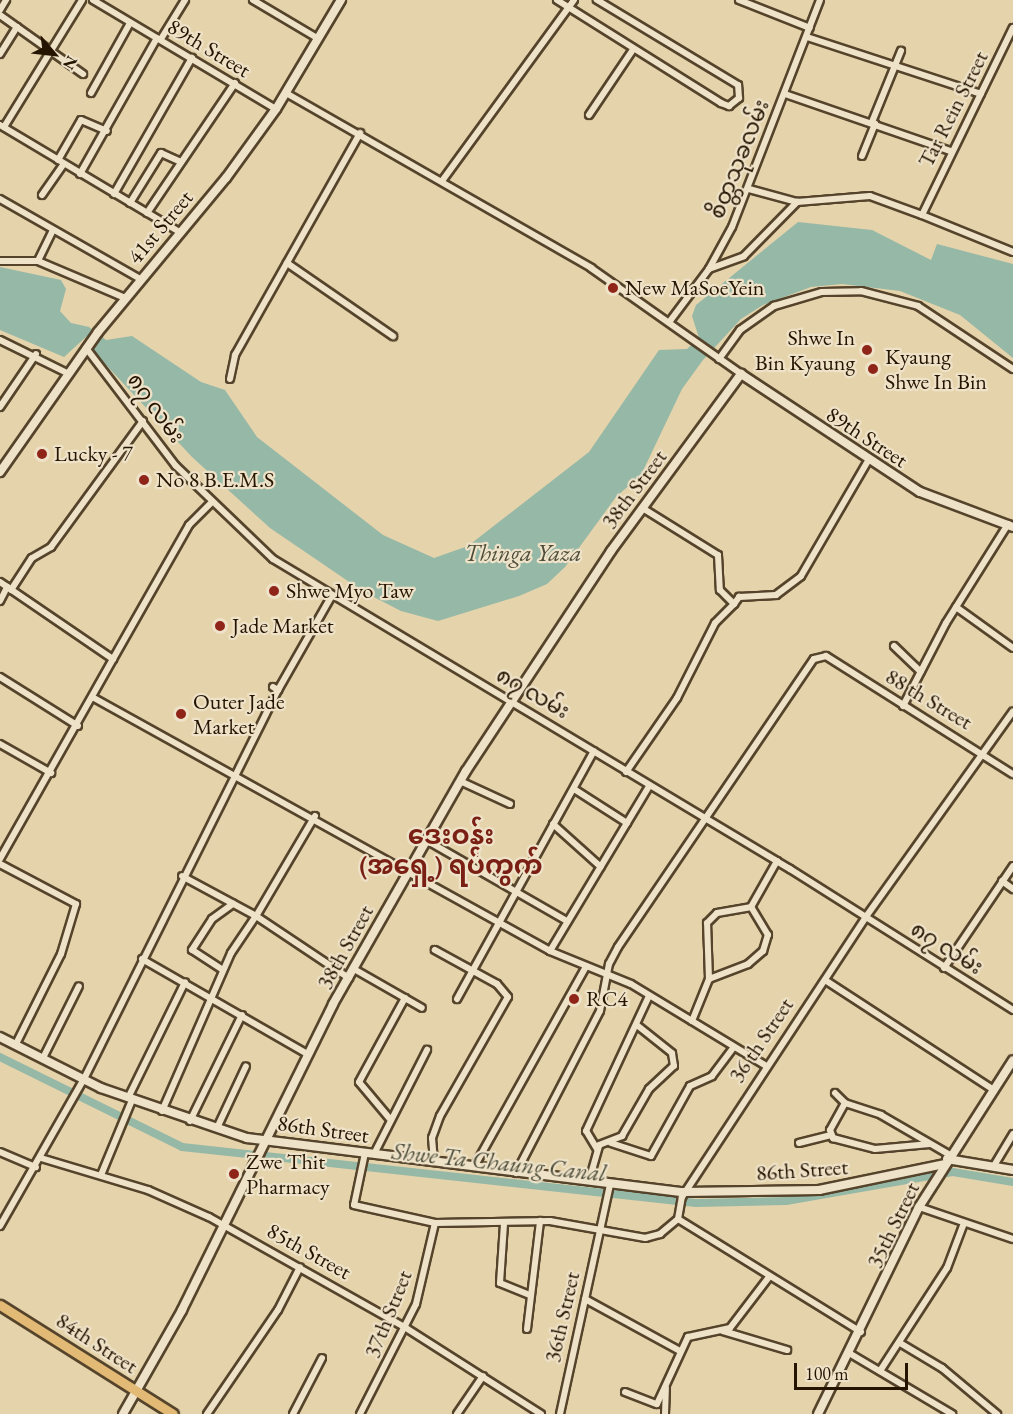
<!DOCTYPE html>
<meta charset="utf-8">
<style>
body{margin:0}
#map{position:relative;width:1013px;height:1414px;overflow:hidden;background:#e5d3ab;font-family:"EB Garamond","Noto Sans Myanmar",serif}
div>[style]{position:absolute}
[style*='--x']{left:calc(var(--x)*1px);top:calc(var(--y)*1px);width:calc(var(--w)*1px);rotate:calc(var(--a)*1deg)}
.water>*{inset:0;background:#96b8a7}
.canal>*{height:8px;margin:-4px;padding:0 4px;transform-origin:4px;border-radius:4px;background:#96b8a7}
.roads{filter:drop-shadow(2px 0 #55442b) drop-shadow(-2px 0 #55442b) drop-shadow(0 2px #55442b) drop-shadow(0 -2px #55442b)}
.street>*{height:6px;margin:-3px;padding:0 3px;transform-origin:3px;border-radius:3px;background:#eee2c8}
.secondary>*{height:8px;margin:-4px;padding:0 4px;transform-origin:4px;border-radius:4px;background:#eee2c8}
.primary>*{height:9px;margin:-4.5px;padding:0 4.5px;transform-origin:4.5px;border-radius:4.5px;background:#e2ba76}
.dots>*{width:16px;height:16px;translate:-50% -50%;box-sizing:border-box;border:3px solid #eee2c8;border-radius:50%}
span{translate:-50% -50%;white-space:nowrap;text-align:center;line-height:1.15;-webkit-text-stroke:4.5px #eee2c8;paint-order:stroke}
.street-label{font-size:22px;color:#251400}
.poi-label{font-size:22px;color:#251400}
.left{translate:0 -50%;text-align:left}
.right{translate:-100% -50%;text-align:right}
.water-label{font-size:24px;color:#4d4d3a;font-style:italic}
.quarter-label{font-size:26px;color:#7a1f14;font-weight:700}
.north{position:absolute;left:24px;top:24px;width:60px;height:60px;-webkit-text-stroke:4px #eee2c8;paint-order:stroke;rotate:118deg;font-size:16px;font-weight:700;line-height:24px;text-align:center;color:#251400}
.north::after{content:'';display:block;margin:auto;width:21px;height:27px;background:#251400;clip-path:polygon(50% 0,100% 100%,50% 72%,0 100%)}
.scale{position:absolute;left:794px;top:1363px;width:114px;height:27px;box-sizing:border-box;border:3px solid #251400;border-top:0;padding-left:8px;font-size:18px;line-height:21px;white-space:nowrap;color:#251400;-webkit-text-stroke:4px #eee2c8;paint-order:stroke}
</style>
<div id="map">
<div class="water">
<div style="clip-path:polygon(798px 222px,872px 230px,931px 260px,937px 244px,1013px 264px,1013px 358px,960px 315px,900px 291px,842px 284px,811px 287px,763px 305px,741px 319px,703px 360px,682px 389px,641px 475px,616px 497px,565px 567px,547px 584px,519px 596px,438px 621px,401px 611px,364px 592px,270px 528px,192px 457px,94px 352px,87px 336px,64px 357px,0 330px,0 267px,61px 280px,66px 289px,60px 311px,71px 323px,89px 327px,106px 340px,132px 336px,201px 382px,225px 390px,257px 437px,383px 535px,434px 558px,468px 546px,589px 452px,659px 350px,687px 349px,699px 338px,692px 316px,696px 305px)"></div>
</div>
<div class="canal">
<div style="--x:0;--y:1057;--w:203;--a:26.3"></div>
<div style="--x:182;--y:1147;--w:517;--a:6.22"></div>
<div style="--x:696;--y:1203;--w:90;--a:-1.3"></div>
<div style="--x:786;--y:1201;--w:169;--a:-9.9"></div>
<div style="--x:953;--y:1172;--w:61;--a:9.5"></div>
</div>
<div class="roads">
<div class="street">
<div style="--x:93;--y:0;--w:213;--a:30.8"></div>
<div style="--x:253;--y:0;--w:74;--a:30.7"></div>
<div style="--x:557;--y:0;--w:194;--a:32.1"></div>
<div style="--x:721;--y:103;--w:9;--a:21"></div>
<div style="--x:729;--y:106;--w:13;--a:-39"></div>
<div style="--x:739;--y:98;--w:13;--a:-94"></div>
<div style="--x:738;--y:85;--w:165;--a:-148.9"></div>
<div style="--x:739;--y:0;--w:76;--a:21.5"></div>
<div style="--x:0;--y:10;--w:12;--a:-59"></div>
<div style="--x:0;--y:15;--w:102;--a:35.4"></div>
<div style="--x:807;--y:37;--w:183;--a:18.1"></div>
<div style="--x:161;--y:39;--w:46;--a:-58.4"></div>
<div style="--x:0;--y:54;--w:32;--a:-58"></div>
<div style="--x:91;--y:93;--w:80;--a:-60.9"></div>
<div style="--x:286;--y:93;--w:352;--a:29.8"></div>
<div style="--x:591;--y:268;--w:184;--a:35.2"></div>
<div style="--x:785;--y:94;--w:176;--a:19"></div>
<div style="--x:589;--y:115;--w:77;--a:-56.1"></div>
<div style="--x:872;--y:122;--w:77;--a:-67.8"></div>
<div style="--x:0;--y:125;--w:207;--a:30.8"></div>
<div style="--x:4;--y:127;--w:149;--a:-58.4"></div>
<div style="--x:862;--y:156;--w:35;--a:-68"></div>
<div style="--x:58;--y:160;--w:46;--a:-60.1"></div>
<div style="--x:81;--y:120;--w:28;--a:23"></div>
<div style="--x:80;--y:174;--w:156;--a:-60.5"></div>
<div style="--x:442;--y:181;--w:224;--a:-53.9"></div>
<div style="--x:749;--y:189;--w:50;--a:15.2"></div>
<div style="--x:797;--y:202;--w:73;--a:-4.7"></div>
<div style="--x:870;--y:196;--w:55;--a:20.1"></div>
<div style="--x:922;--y:215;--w:208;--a:-64.1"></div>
<div style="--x:114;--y:194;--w:157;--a:-60.2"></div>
<div style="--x:42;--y:195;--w:38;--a:-55"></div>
<div style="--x:0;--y:199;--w:161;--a:29.7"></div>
<div style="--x:130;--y:203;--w:59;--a:-58.2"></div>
<div style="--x:161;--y:153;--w:20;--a:24"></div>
<div style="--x:147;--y:213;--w:157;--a:-55.9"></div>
<div style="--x:922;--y:215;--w:98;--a:22.1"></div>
<div style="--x:53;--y:230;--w:34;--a:116"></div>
<div style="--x:38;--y:261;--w:95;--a:23"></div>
<div style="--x:0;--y:261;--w:38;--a:0"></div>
<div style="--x:287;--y:263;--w:129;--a:34.6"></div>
<div style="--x:709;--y:269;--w:37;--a:-20"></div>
<div style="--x:744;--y:256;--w:76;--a:-45.5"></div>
<div style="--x:670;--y:321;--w:65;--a:-53.1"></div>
<div style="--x:709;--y:269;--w:48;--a:-61.3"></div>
<div style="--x:732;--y:227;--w:243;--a:-68.8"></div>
<div style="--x:0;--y:340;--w:75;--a:26.2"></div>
<div style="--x:86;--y:348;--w:148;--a:52.7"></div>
<div style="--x:176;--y:466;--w:134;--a:43.8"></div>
<div style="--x:273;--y:559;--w:603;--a:30.95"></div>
<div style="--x:790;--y:869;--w:264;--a:32.3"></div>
<div style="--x:719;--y:359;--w:36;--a:-54"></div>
<div style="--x:740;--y:330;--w:42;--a:-35.2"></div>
<div style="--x:774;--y:306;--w:50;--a:-16.3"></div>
<div style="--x:822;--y:292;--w:39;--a:-1"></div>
<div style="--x:861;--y:291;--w:59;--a:14.7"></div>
<div style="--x:918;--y:306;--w:114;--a:33.6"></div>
<div style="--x:230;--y:379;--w:25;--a:-78"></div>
<div style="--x:235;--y:355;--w:255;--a:-60.6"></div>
<div style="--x:0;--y:407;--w:64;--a:-55.8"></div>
<div style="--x:644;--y:509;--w:87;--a:31.9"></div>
<div style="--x:718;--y:555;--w:35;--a:87"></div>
<div style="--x:720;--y:590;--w:20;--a:45"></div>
<div style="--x:734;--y:604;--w:9;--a:-54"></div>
<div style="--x:739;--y:597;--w:37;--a:-3"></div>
<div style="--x:776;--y:595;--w:31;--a:-37"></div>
<div style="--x:801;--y:576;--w:133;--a:-59.8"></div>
<div style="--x:0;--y:582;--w:137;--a:34.3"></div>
<div style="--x:113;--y:659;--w:230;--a:119.5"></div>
<div style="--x:11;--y:590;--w:38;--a:-57"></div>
<div style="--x:32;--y:558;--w:22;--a:-30"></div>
<div style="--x:51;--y:547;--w:156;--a:-53.9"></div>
<div style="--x:0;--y:601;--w:16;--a:-63"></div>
<div style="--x:956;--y:607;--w:70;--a:35.7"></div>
<div style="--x:894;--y:646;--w:37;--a:44"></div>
<div style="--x:113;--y:659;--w:154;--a:-60.4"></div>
<div style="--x:189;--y:525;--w:33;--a:-45"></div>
<div style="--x:0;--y:677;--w:92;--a:32.1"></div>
<div style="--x:273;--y:687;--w:6;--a:31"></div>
<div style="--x:278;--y:690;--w:107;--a:-60.3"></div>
<div style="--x:94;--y:698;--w:521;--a:29.02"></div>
<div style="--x:550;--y:951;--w:87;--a:22.2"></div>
<div style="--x:631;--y:984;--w:157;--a:31.2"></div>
<div style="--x:903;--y:706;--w:93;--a:-62.6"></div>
<div style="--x:946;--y:623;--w:117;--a:-57.9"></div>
<div style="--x:0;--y:744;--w:59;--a:29.6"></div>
<div style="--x:626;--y:772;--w:90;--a:-55.4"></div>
<div style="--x:677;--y:698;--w:84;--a:-63.1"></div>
<div style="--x:715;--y:623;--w:27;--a:-45"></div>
<div style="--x:460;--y:781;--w:55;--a:24.7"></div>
<div style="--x:574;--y:789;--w:63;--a:32.7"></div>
<div style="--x:315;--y:816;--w:116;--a:120.5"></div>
<div style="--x:256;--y:916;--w:112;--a:33.7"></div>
<div style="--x:553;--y:824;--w:64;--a:41.9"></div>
<div style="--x:426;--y:840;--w:163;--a:29.9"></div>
<div style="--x:0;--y:864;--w:86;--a:27.8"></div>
<div style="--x:76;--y:904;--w:52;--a:106.7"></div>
<div style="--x:61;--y:954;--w:101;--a:116.6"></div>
<div style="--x:1002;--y:881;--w:14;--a:36"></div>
<div style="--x:550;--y:951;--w:192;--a:-59"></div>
<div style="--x:142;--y:959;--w:190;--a:29.9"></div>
<div style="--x:944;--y:968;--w:123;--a:-55.9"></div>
<div style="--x:354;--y:969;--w:78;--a:29.8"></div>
<div style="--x:223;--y:970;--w:37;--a:-147"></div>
<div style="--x:192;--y:950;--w:37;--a:-57"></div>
<div style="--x:212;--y:919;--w:26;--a:-36"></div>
<div style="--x:709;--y:979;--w:42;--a:-21"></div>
<div style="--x:748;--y:964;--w:20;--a:-41"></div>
<div style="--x:763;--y:951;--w:17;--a:-73"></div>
<div style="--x:768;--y:935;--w:33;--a:-121"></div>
<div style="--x:825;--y:980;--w:202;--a:33.1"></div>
<div style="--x:457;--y:999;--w:283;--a:-61.1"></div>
<div style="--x:692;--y:1021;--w:45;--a:-68"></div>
<div style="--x:709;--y:979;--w:56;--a:-92"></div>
<div style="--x:707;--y:923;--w:14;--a:-45"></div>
<div style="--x:717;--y:913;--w:35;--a:-10"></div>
<div style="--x:751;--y:907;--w:53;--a:-60.5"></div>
<div style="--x:43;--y:1058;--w:80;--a:-63.4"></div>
<div style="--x:835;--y:1093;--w:14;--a:45"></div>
<div style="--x:845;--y:1103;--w:38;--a:18"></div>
<div style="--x:881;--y:1115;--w:80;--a:30.1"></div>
<div style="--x:128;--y:1098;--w:129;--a:-63.8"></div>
<div style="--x:845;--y:1103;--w:31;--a:119"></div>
<div style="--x:830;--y:1130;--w:9;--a:69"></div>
<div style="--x:833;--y:1138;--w:43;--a:14.7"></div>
<div style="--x:875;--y:1149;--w:55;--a:-5.2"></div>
<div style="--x:162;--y:1111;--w:172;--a:-66.4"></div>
<div style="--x:231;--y:953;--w:45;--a:-56"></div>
<div style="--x:256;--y:916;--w:84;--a:-151.6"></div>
<div style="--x:390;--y:1119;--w:48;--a:-130"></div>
<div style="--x:359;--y:1082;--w:96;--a:-61.3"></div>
<div style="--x:190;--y:1121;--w:118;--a:-63.9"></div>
<div style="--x:217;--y:1128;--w:68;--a:-64.9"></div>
<div style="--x:611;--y:1143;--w:42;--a:18"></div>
<div style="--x:651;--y:1156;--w:80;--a:-60.9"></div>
<div style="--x:690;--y:1086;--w:24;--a:-24"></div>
<div style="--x:712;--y:1076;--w:36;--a:-53"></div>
<div style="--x:799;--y:1143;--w:33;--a:-14"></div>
<div style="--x:597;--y:1149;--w:21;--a:-121"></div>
<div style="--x:586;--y:1131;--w:149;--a:-65"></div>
<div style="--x:0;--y:1152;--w:39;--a:23"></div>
<div style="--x:365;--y:1153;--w:53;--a:101.9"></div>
<div style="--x:354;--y:1205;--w:83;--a:12.5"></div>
<div style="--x:435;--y:1223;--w:115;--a:-1"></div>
<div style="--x:550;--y:1221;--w:97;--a:10.1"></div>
<div style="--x:645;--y:1238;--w:16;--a:-15"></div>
<div style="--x:660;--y:1234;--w:23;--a:-40"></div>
<div style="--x:374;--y:1154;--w:117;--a:-63"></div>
<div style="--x:41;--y:1158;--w:112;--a:16.7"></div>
<div style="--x:148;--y:1190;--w:67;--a:23.9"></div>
<div style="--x:209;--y:1217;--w:226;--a:29.4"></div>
<div style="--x:406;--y:1328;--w:160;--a:32.5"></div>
<div style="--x:434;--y:1161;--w:23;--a:-95"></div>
<div style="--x:432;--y:1138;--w:23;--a:-70"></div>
<div style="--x:440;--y:1116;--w:137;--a:-60.3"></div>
<div style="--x:508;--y:997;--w:17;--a:-130"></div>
<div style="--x:497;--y:984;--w:71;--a:-151.3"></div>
<div style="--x:995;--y:1164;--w:35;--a:-59"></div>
<div style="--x:474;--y:1167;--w:228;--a:-60.8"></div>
<div style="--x:516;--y:1173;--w:182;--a:-62.6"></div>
<div style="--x:600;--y:1011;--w:48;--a:-79.2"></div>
<div style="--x:609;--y:964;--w:19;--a:-62"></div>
<div style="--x:618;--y:947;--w:348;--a:-55.8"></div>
<div style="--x:814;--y:659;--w:12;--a:-14"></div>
<div style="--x:826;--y:656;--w:221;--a:32.3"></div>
<div style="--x:101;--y:1175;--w:81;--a:-67.5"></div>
<div style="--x:589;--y:1181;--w:37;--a:-74"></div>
<div style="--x:599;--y:1145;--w:25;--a:-21"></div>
<div style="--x:622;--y:1136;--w:54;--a:-60.1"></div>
<div style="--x:649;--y:1089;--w:34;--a:-43"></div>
<div style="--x:674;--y:1066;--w:13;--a:-99"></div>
<div style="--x:672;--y:1053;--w:43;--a:-141.5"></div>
<div style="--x:919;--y:1207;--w:99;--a:18.8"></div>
<div style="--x:504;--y:1224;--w:59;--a:93.9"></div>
<div style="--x:500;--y:1283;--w:32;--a:22"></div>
<div style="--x:0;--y:1226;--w:169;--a:-60.3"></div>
<div style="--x:84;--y:1079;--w:435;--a:-63.5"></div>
<div style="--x:585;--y:1299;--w:108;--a:28.7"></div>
<div style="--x:527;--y:1329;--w:109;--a:-83.1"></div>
<div style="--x:723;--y:1331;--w:67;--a:16.5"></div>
<div style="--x:861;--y:1332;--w:215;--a:-148.3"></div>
<div style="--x:678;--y:1219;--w:22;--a:-80"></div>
<div style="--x:682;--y:1197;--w:334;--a:-56.7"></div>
<div style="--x:865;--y:918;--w:254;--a:-54.4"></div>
<div style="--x:900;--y:1343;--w:49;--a:30.8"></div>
<div style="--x:942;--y:1368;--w:72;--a:39.9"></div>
<div style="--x:849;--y:1353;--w:120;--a:30.6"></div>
<div style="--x:880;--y:1371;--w:123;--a:-57"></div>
<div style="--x:947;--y:1268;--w:48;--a:-69.3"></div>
<div style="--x:625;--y:1392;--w:34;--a:21"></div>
<div style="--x:657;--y:1404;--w:74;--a:-65.2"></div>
<div style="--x:688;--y:1337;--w:43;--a:-12.1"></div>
<div style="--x:730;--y:1328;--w:64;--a:-52.6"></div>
<div style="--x:207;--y:1414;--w:126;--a:-55.7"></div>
<div style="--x:278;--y:1310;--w:48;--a:-62.9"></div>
<div style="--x:293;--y:1414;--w:63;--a:-62.6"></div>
<div style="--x:360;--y:1414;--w:123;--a:-63"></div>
<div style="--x:416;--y:1304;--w:83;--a:-76.8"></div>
<div style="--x:457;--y:1414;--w:46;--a:-55.6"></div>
<div style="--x:560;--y:1414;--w:235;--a:-77.7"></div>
<div style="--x:665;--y:1414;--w:26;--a:-88"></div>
</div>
<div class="secondary">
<div style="--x:0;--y:472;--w:171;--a:-55"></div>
<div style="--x:98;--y:332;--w:200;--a:-50.3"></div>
<div style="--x:226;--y:178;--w:85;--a:-54.1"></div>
<div style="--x:276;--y:109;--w:127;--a:-59.2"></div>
<div style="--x:0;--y:1037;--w:113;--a:26.8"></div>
<div style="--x:101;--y:1088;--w:154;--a:18.9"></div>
<div style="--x:247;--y:1138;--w:439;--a:7.1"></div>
<div style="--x:683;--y:1192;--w:136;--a:-0.8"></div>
<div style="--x:819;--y:1190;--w:129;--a:-11.7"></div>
<div style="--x:947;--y:1159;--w:67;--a:9.5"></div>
<div style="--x:123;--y:1414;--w:120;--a:-60.4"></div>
<div style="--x:182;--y:1310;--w:341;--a:-63.7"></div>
<div style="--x:333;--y:1004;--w:268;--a:-60.3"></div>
<div style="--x:466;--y:771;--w:263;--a:-56.6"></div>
<div style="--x:611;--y:551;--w:220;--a:-53.7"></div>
<div style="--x:741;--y:374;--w:214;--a:33.4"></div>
<div style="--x:920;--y:492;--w:99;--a:20.6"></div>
<div style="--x:818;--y:1414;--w:230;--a:-64"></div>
<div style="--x:919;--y:1207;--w:174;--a:-57.4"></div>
</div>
<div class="primary">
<div style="--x:0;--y:1305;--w:204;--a:32.2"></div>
</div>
</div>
<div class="dots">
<div style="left:613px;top:288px;background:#8f2418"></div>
<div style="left:867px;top:350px;background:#8f2418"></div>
<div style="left:873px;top:369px;background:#8f2418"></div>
<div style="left:42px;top:454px;background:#8f2418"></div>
<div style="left:144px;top:480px;background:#8f2418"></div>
<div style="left:274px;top:591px;background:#8f2418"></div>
<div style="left:220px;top:626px;background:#8f2418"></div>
<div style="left:181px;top:714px;background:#8f2418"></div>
<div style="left:574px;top:999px;background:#8f2418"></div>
<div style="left:234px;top:1174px;background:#8f2418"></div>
</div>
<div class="street-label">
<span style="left:209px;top:48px;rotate:31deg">89th Street</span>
<span style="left:953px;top:109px;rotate:-63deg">Tar Rein Street</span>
<span style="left:739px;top:159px;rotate:-68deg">စိတ္တသုခလမ်း</span>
<span style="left:160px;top:227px;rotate:-50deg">41st Street</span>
<span style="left:156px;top:408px;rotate:54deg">၈၇ လမ်း</span>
<span style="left:867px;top:437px;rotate:33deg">89th Street</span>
<span style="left:634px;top:489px;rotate:-53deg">38th Street</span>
<span style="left:533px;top:693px;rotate:30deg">၈၇ လမ်း</span>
<span style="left:929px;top:699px;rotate:31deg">88 th Street</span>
<span style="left:345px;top:947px;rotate:-61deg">38th Street</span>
<span style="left:947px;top:948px;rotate:32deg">၈၇ လမ်း</span>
<span style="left:761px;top:1040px;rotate:-56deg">36 th Street</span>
<span style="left:323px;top:1129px;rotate:8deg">86th Street</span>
<span style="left:802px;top:1170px;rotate:-4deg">86th Street</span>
<span style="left:893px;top:1225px;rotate:-64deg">35th Street</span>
<span style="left:309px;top:1251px;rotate:29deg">85th Street</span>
<span style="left:388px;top:1314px;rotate:-68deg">37th Street</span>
<span style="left:562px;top:1317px;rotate:-77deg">36th Street</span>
<span style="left:97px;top:1343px;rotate:33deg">84th Street</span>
</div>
<div class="poi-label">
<span class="left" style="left:625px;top:288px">New MaSoeYein</span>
<span class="right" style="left:855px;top:350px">Shwe In<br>Bin Kyaung</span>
<span class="left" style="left:885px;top:369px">Kyaung<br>Shwe In Bin</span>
<span class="left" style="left:54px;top:454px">Lucky - 7</span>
<span class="left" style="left:156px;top:480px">No 8 B.E.M.S</span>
<span class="left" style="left:286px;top:591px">Shwe Myo Taw</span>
<span class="left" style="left:232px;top:626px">Jade Market</span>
<span class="left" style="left:193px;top:714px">Outer Jade<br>Market</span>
<span class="left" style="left:586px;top:999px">RC4</span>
<span class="left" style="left:246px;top:1174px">Zwe Thit<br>Pharmacy</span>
</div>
<div class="water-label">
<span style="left:523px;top:553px">Thinga Yaza</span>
<span style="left:499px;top:1162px;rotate:6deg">Shwe Ta Chaung Canal</span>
</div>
<div class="quarter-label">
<span style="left:451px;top:851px">ဒေးဝန်း<br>(အရှေ့) ရပ်ကွက်</span>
</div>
<div class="north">N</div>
<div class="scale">100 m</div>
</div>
